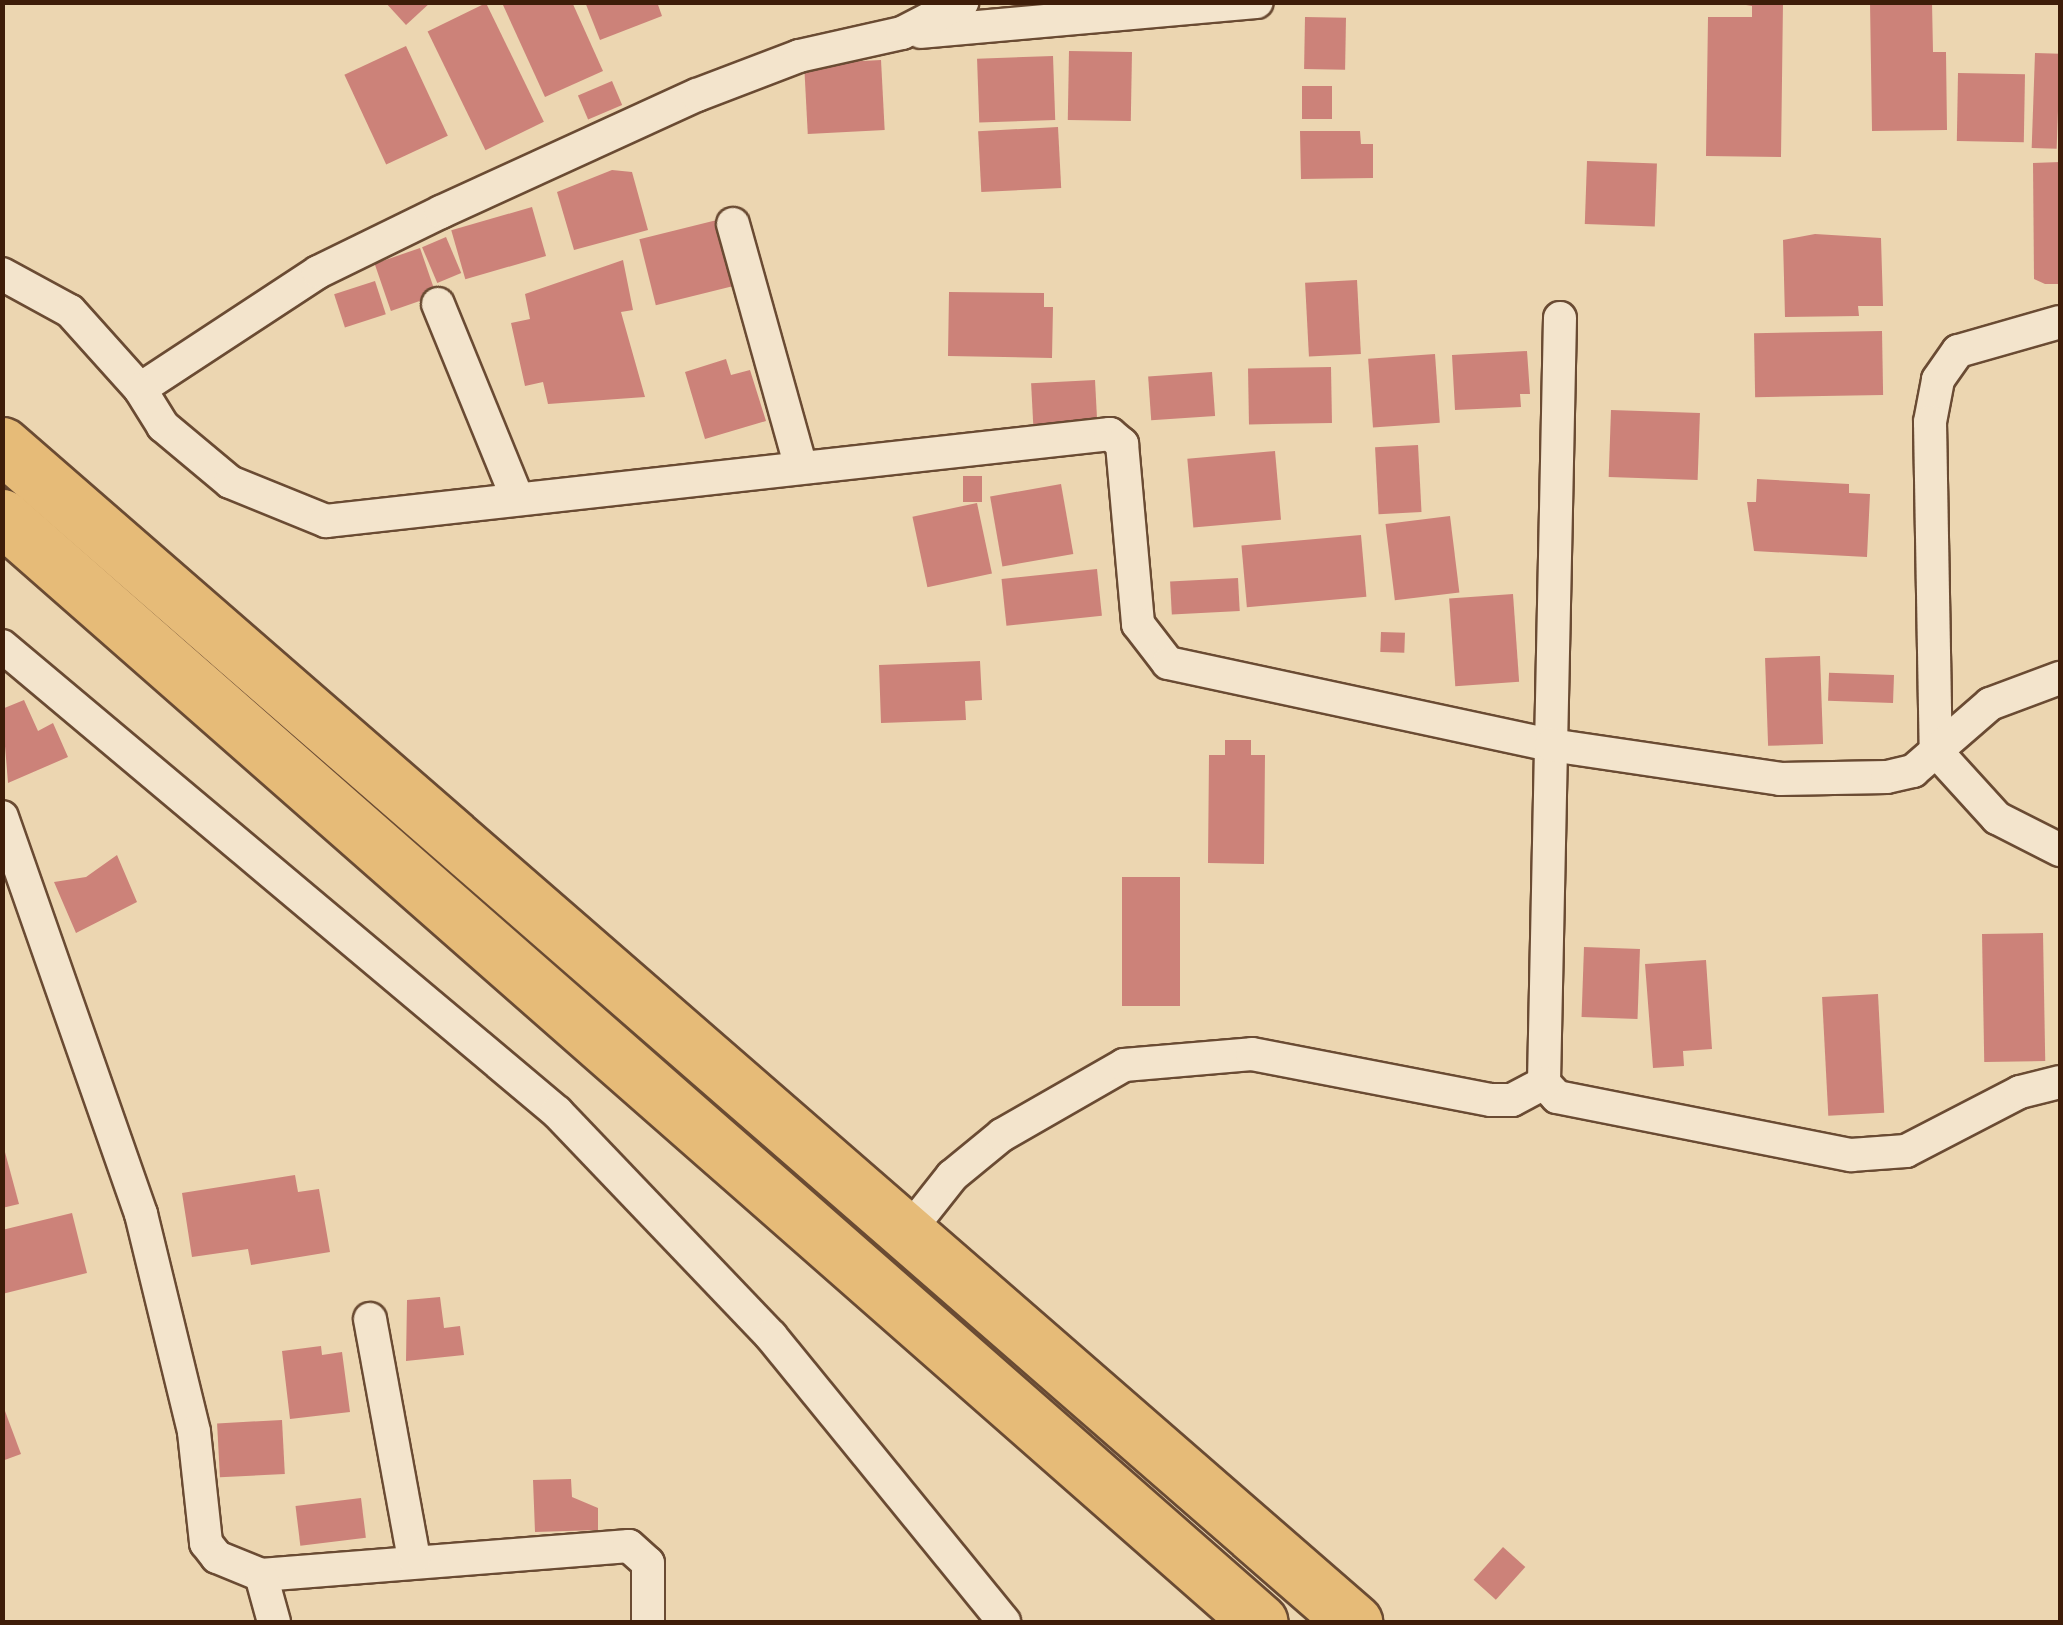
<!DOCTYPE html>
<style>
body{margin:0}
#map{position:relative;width:2063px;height:1625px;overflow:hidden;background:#ecd6b1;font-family:"Libre Caslon Text",serif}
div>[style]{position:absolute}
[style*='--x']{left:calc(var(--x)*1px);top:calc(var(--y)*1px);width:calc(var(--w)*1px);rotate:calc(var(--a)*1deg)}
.building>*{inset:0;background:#cc8279;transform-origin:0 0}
.roads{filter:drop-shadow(2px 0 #6a4b33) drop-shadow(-2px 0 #6a4b33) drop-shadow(0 2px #6a4b33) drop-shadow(0 -2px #6a4b33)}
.street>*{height:32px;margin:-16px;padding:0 16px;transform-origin:16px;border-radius:16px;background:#f3e4cc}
.highway>*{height:55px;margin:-27.5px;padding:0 27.5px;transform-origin:27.5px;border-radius:27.5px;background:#e6bb78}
span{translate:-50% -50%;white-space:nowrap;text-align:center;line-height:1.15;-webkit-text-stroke:8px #f3e4cc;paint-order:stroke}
.frame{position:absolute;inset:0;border:5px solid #3e1d09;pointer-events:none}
</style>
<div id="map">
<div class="building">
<div style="clip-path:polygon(385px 2px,431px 2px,406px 25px)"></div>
<div style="clip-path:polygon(572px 2px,603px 71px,545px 97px,503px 5px)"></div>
<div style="clip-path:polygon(585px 2px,657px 2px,662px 16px,600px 40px)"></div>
<div style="clip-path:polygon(1728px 2px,1783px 2px,1781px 157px,1706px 156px,1708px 17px,1752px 17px,1752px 6px)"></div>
<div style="clip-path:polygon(1870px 2px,1932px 2px,1933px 52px,1946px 52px,1947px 130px,1872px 131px)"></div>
<div style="left:486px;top:3px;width:132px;height:65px;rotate:64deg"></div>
<div style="left:1305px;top:17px;width:41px;height:52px;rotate:1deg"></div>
<div style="left:406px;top:46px;width:99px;height:68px;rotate:65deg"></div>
<div style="left:1069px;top:51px;width:63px;height:69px;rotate:1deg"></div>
<div style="left:2035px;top:53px;width:25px;height:95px;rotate:2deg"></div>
<div style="left:1053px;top:56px;width:64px;height:76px;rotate:88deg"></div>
<div style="left:881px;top:60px;width:70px;height:77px;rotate:87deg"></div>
<div style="left:1958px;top:73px;width:67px;height:68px;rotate:1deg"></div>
<div style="left:612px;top:81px;width:26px;height:37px;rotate:67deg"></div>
<div style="left:1302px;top:86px;width:30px;height:33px"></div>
<div style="left:1058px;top:127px;width:61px;height:80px;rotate:87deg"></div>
<div style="clip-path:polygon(1300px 131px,1360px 131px,1361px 144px,1373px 144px,1373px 178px,1301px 179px)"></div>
<div style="left:1587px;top:161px;width:70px;height:63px;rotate:2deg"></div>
<div style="clip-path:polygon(2060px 162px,2060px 284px,2045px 284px,2034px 279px,2033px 163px)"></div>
<div style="clip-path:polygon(612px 170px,632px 172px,648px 230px,574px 250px,557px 192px)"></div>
<div style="left:532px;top:207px;width:51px;height:84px;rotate:74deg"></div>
<div style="left:717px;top:220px;width:68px;height:80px;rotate:76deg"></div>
<div style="clip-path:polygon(1815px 234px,1881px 238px,1883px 306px,1858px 306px,1859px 316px,1785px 317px,1783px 240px)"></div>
<div style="left:446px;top:237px;width:39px;height:26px;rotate:67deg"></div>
<div style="left:420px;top:248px;width:50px;height:48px;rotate:71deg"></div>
<div style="clip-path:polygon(623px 260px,633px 310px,621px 312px,645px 397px,548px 404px,543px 382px,525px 386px,511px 323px,530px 319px,525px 294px)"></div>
<div style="left:1357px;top:280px;width:74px;height:52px;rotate:87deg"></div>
<div style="left:375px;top:281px;width:35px;height:43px;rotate:72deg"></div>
<div style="clip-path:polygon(949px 292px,1044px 293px,1044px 307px,1053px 307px,1052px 358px,948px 356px)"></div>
<div style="left:1882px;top:331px;width:64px;height:128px;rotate:89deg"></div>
<div style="clip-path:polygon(1527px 351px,1530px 394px,1520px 394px,1521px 407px,1455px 410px,1452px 355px)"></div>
<div style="left:1435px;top:354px;width:69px;height:67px;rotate:86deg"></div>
<div style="clip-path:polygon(726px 359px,731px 375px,750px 370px,766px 421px,705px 439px,685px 372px)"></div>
<div style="left:1331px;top:367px;width:56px;height:83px;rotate:89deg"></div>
<div style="left:1212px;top:372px;width:44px;height:64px;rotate:86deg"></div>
<div style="left:1095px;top:380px;width:41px;height:64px;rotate:87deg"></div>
<div style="left:1611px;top:410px;width:89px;height:67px;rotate:2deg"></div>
<div style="left:1418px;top:445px;width:67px;height:43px;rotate:87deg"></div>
<div style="left:1275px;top:451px;width:69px;height:88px;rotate:85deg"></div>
<div style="left:963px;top:476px;width:19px;height:26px"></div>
<div style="clip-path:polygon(1757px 479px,1849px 484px,1849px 493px,1870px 494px,1867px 557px,1754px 551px,1747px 502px,1756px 502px)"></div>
<div style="left:1061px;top:484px;width:71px;height:72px;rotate:80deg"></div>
<div style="left:977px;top:503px;width:72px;height:66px;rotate:78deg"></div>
<div style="left:1450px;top:516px;width:77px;height:65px;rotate:83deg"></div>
<div style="left:1361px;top:535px;width:62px;height:120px;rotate:85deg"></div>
<div style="left:1097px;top:569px;width:47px;height:96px;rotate:84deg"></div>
<div style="left:1238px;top:578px;width:33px;height:68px;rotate:87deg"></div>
<div style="left:1513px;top:594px;width:88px;height:64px;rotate:86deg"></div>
<div style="left:1381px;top:632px;width:24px;height:20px;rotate:2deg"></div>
<div style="left:1820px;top:656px;width:88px;height:55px;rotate:88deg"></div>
<div style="clip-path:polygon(980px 661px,982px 700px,965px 701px,966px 720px,881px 723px,879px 665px)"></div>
<div style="left:1894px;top:675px;width:28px;height:65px;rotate:92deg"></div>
<div style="clip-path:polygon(24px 700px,38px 731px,53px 723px,68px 757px,8px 783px,2px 709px)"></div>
<div style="clip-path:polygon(1225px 740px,1251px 740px,1251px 755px,1265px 755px,1264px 864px,1208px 863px,1209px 755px,1225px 755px)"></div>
<div style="clip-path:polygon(117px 855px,137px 902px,76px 933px,54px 882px,86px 877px)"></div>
<div style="left:1122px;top:877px;width:58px;height:129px"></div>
<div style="left:2043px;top:933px;width:128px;height:61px;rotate:89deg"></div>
<div style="left:1584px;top:947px;width:56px;height:70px;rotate:2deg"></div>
<div style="clip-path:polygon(1706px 960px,1712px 1049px,1683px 1051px,1684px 1066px,1653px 1068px,1645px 964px)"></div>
<div style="left:1878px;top:994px;width:119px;height:56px;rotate:87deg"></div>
<div style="clip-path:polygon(2px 1141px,19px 1204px,2px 1208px)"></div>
<div style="clip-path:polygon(295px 1175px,298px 1192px,319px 1189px,330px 1252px,251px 1265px,248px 1249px,192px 1257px,182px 1193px)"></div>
<div style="clip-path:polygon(72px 1213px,87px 1273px,2px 1294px,2px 1230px)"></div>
<div style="clip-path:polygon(440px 1297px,444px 1328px,460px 1326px,464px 1355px,406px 1361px,407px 1300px)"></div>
<div style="clip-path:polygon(321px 1346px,322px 1355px,342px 1352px,350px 1412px,290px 1419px,282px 1351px)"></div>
<div style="clip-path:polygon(2px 1403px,21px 1454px,2px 1461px)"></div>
<div style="left:282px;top:1420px;width:54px;height:65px;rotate:87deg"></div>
<div style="clip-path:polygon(571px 1479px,572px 1497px,598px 1508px,598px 1530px,535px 1532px,533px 1480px)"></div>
<div style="left:361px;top:1498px;width:40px;height:66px;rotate:83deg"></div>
<div style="left:1503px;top:1547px;width:30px;height:44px;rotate:42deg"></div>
</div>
<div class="roads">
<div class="street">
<div style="--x:921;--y:32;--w:337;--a:-5.1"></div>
<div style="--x:733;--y:224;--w:249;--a:74.4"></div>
<div style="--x:2;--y:274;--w:77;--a:28.6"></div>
<div style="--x:70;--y:311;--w:105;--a:48.1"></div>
<div style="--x:140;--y:389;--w:213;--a:-33.3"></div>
<div style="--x:318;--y:272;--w:137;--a:-26"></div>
<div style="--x:441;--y:212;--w:281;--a:-24.6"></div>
<div style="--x:697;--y:95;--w:109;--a:-20.9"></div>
<div style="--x:799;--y:56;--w:106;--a:-12.6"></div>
<div style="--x:902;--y:33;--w:68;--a:-27.3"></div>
<div style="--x:438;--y:304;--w:206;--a:67.8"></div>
<div style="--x:1560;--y:318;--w:765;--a:91.2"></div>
<div style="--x:1544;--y:1083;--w:19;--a:47"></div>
<div style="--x:1557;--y:1097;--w:300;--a:11.2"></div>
<div style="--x:1851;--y:1155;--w:55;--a:-4.2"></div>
<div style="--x:1906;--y:1151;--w:128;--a:-27.4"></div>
<div style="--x:2020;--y:1092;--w:41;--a:-14"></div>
<div style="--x:2060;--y:322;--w:106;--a:164.1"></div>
<div style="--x:1958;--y:351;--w:35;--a:125"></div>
<div style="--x:1938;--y:380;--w:43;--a:100.8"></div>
<div style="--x:1930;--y:422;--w:329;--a:89"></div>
<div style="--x:1936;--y:751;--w:91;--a:47.7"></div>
<div style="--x:1997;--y:818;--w:71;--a:26.9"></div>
<div style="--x:140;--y:389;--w:44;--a:58.1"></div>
<div style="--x:163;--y:426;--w:87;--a:39.9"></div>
<div style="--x:230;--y:482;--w:104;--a:22.1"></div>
<div style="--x:326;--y:521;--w:789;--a:-6.33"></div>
<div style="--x:1110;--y:434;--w:16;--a:40"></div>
<div style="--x:1122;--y:444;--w:181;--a:84.9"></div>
<div style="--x:1138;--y:624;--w:49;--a:52.4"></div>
<div style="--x:1168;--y:663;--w:392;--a:12.1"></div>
<div style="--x:1551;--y:745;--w:232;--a:8.4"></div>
<div style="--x:1780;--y:779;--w:107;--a:-1.1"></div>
<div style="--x:1887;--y:777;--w:27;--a:-13"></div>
<div style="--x:1913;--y:771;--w:102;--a:-41"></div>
<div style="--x:1990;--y:704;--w:75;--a:-20.4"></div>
<div style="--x:2;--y:646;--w:725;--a:40.02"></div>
<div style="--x:557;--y:1112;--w:310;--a:46.3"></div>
<div style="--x:771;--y:1336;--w:369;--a:50.8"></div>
<div style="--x:2;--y:817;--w:421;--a:70.7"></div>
<div style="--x:141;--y:1214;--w:224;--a:76.3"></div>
<div style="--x:194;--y:1432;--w:112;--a:83.8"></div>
<div style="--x:206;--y:1543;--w:18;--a:52"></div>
<div style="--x:217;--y:1557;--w:48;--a:22.2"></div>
<div style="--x:261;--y:1575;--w:369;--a:-4.5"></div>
<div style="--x:629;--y:1546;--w:25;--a:42"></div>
<div style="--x:648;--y:1563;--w:59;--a:90"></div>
<div style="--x:907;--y:1233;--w:73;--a:-51.7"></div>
<div style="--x:952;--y:1176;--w:65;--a:-39.4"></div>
<div style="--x:1002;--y:1135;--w:141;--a:-29.8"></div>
<div style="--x:1124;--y:1065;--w:128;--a:-4.9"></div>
<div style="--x:1252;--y:1054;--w:243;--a:10.9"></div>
<div style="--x:1491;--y:1100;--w:21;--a:0"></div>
<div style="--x:1512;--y:1100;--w:36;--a:-28"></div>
<div style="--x:370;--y:1319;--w:243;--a:79.6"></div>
<div style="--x:261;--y:1575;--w:49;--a:74.5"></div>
</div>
<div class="highway">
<div style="--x:2;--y:445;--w:1793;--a:41.04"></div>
<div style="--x:2;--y:517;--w:1674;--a:41.3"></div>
</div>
</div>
<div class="frame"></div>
</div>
